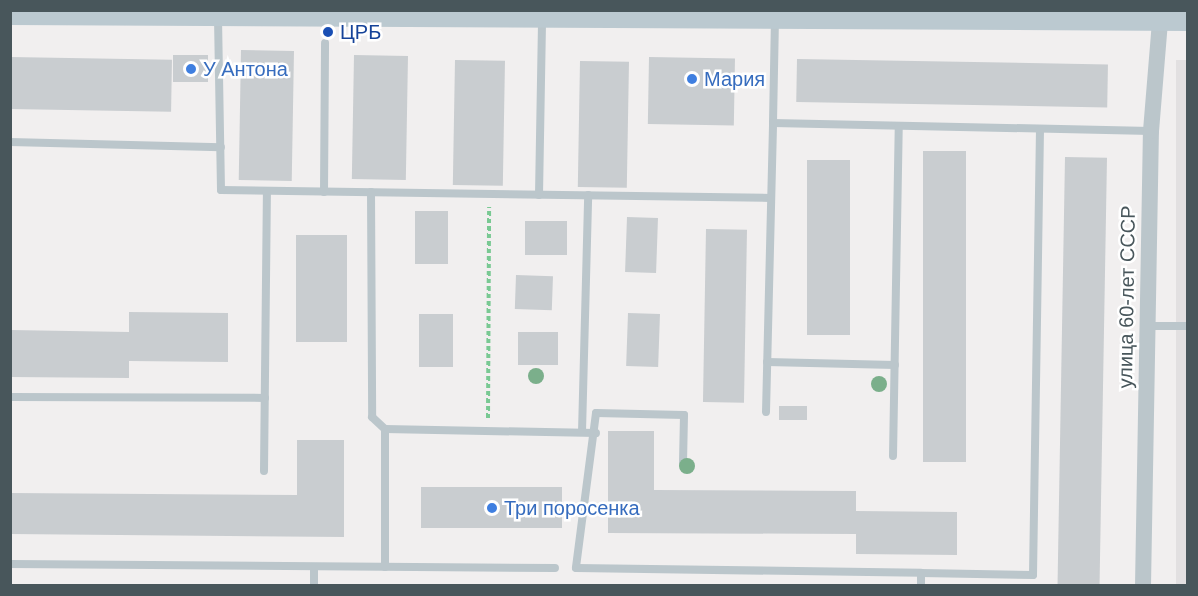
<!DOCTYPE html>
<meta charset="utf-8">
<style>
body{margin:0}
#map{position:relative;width:1198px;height:596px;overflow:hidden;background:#f1efef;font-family:Arial,sans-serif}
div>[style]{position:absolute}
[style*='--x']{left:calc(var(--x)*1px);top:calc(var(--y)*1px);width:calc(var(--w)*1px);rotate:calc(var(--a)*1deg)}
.education>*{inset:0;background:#e2e0e1;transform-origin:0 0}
.building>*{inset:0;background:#c9cdd0;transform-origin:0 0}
.path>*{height:4px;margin-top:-2px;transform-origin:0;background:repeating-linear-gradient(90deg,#79c993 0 4.5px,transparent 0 7.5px)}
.lane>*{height:8px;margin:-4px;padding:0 4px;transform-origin:4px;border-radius:4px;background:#bbc6cb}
.street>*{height:16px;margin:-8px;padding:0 8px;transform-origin:8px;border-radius:8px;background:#bbc6cb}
.secondary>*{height:22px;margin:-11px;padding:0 11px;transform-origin:11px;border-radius:11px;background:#bbc9d0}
.trees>*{width:16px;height:16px;margin:-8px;border-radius:50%;background:#7baf8b}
.dots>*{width:16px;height:16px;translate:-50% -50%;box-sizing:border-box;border:3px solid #fff;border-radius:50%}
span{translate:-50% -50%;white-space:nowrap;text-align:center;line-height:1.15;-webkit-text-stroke:5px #fff;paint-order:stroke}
.transit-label{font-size:20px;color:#164399}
.left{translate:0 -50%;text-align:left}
.shop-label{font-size:20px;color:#366cbe}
.street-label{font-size:20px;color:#48565b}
.frame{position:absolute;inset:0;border:12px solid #48565b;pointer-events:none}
</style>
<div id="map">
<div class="education">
<div style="left:1176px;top:60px;width:12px;height:526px"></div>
</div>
<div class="building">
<div style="left:241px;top:50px;width:53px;height:130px;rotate:1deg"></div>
<div style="left:173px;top:55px;width:35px;height:27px"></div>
<div style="left:354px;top:55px;width:54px;height:124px;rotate:1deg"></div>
<div style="left:10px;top:57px;width:162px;height:52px;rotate:1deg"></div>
<div style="left:649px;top:57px;width:86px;height:67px;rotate:1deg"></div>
<div style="left:797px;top:59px;width:311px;height:43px;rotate:1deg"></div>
<div style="left:455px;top:60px;width:50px;height:125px;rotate:1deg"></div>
<div style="left:580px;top:61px;width:49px;height:126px;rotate:1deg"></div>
<div style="left:923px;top:151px;width:43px;height:311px"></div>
<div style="left:1065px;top:157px;width:42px;height:429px;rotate:1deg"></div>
<div style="left:807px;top:160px;width:43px;height:175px"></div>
<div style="left:415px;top:211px;width:33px;height:53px"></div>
<div style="left:627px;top:217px;width:31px;height:55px;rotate:2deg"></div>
<div style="left:525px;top:221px;width:42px;height:34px"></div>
<div style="left:706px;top:229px;width:41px;height:173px;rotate:1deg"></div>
<div style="left:296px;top:235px;width:51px;height:107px"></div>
<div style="left:516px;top:275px;width:37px;height:34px;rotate:2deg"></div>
<div style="clip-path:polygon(129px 312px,228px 313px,228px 362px,129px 361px,129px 378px,10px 377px,10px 330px,129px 332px)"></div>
<div style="left:628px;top:313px;width:32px;height:53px;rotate:2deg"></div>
<div style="left:419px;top:314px;width:34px;height:53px"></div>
<div style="left:518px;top:332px;width:40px;height:33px"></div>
<div style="left:779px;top:406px;width:28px;height:14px"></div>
<div style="clip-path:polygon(608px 431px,654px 431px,654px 490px,856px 491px,856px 511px,957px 512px,957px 555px,856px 554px,856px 534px,608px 533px)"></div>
<div style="clip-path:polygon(297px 440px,344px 440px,344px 537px,10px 534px,10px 493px,297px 495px)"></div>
<div style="left:421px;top:487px;width:141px;height:41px"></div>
</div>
<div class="path">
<div style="--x:488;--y:418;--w:211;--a:-89.7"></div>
</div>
<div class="lane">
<div style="--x:218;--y:18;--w:172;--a:89"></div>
<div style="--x:221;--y:190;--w:550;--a:0.83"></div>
<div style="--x:775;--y:18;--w:105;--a:91.1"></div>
<div style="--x:773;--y:123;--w:378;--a:1.2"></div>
<div style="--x:10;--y:142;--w:211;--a:1.4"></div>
<div style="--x:324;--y:192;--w:149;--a:-89.6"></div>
<div style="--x:371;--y:192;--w:225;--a:89.7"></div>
<div style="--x:372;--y:417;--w:18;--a:43"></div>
<div style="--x:539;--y:195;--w:177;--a:-89"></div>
<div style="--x:1147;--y:326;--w:41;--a:0"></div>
<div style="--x:767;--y:362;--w:128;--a:1.3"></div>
<div style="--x:10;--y:397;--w:255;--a:0.2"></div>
<div style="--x:766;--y:412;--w:289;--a:-88.6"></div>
<div style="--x:582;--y:432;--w:237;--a:-88.5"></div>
<div style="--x:893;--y:456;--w:329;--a:-89"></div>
<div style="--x:683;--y:463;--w:48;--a:-88.8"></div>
<div style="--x:684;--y:415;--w:88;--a:-178.7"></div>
<div style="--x:596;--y:413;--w:156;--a:97.4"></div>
<div style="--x:576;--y:568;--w:345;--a:0.8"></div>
<div style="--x:921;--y:573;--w:13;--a:90"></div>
<div style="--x:264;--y:471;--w:280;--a:-89.4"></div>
<div style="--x:10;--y:564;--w:545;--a:0.42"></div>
<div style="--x:385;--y:567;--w:138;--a:-90"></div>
<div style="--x:385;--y:429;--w:211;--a:1.1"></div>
<div style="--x:921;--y:573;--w:112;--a:1"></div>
<div style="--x:1033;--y:575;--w:445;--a:-89.1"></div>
<div style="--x:314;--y:586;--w:19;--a:-90"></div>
</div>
<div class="street">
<div style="--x:1143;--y:586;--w:455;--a:-89"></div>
<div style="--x:1151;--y:131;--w:121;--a:-85.3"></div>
</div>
<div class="secondary">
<div style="--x:10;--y:14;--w:1178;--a:0.29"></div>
</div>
<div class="trees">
<div style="left:536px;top:376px"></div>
<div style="left:879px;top:384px"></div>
<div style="left:687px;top:466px"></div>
</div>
<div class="dots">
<div style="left:328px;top:32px;background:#1a4fb4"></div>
<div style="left:191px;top:69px;background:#3f7fe0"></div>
<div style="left:692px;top:79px;background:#3f7fe0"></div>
<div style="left:492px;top:508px;background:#3f7fe0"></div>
</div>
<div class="transit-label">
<span class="left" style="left:340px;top:32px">ЦРБ</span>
</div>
<div class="shop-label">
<span class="left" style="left:203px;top:69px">У Антона</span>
<span class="left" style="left:704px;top:79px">Мария</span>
<span class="left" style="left:504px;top:508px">Три поросенка</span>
</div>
<div class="street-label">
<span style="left:1127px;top:297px;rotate:-89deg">улица 60-лет СССР</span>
</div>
<div class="frame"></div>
</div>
